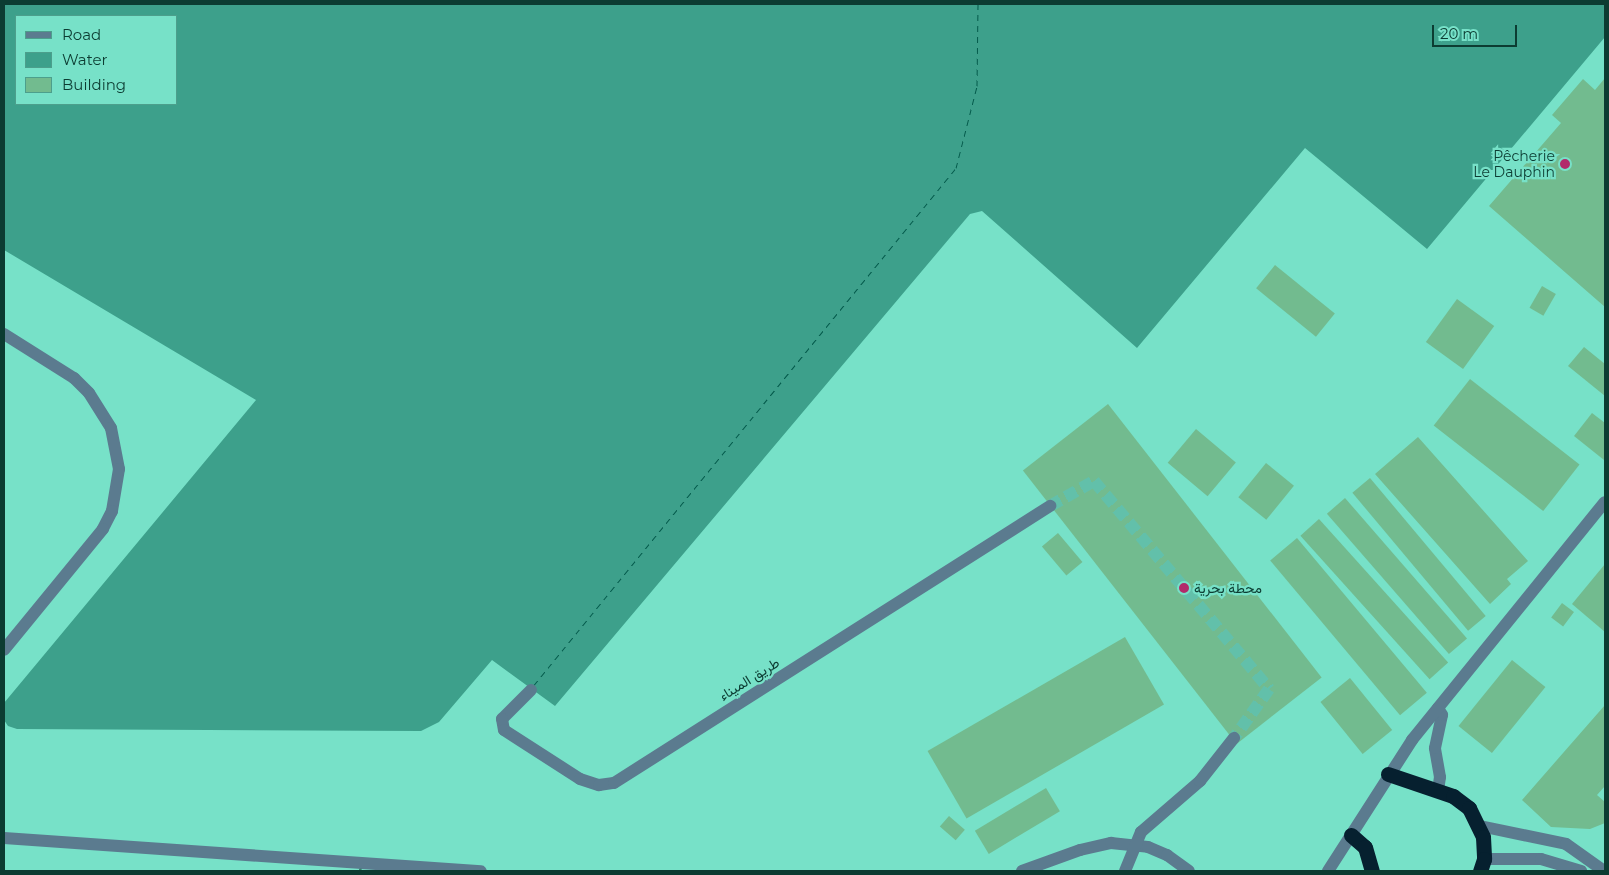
<!DOCTYPE html>
<meta charset="utf-8">
<style>
body{margin:0}
#map{position:relative;width:1609px;height:875px;overflow:hidden;background:#77e1c8;font-family:Montserrat,Vazirmatn,sans-serif}
div>[style]{position:absolute}
[style*='--x']{left:calc(var(--x)*1px);top:calc(var(--y)*1px);width:calc(var(--w)*1px);rotate:calc(var(--a)*1deg)}
.water>*{inset:0;background:#3da08b}
.ferry>*{height:1px;margin-top:-0.5px;transform-origin:0;background:repeating-linear-gradient(90deg,#02594a 0 6px,transparent 0 11px)}
.building>*{inset:0;background:#72bb8f;transform-origin:0 0}
.minor-tunnel>*{height:12px;margin-top:-6px;transform-origin:0;background:repeating-linear-gradient(90deg,#62c0aa 0 12px,transparent 0 18px)}
.minor>*{height:12px;margin:-6px;padding:0 6px;transform-origin:6px;border-radius:6px;background:#5b7b8f}
.highway>*{height:15px;margin:-7.5px;padding:0 7.5px;transform-origin:7.5px;border-radius:7.5px;background:#06202f}
.rail>*{height:4px;margin-top:-2px;transform-origin:0;background:repeating-linear-gradient(90deg,#388070 0 10px,transparent 0 15px)}
.dots>*{width:14px;height:14px;translate:-50% -50%;box-sizing:border-box;border:2px solid #77e1c8;border-radius:50%}
span{translate:-50% -50%;white-space:nowrap;text-align:center;line-height:1.15;-webkit-text-stroke:4.5px #77e1c8;paint-order:stroke}
.poi-label{font-size:14px;color:#0c3c32}
.right{translate:-100% -50%;text-align:right}
.left{translate:0 -50%;text-align:left}
.street-label{font-size:14px;color:#0c3c32}
.frame{position:absolute;inset:0;border:5px solid #0c3c32;pointer-events:none}
.legend{position:absolute;left:15px;top:15px;width:162px;height:90px;box-sizing:border-box;background:#77e1c8;border:1px solid #4c9f8c;margin:0;padding:6px 9px;list-style:none;font-size:15px;color:#0c3c32}
.legend li{display:flex;align-items:center;gap:10px;height:25px}
.legend b{width:25px;border:1px solid #4c9f8c}
.scale{position:absolute;left:1432px;top:25px;width:85px;height:22px;box-sizing:border-box;border:2px solid #0c3c32;border-top:0;padding-left:6px;font-size:15px;line-height:18px;white-space:nowrap;color:#0c3c32;-webkit-text-stroke:4px #77e1c8;paint-order:stroke}
</style>
<div id="map">
<div class="water">
<div style="clip-path:polygon(evenodd,4px 4px,1605px 4px,1605px 37px,1427px 249px,1305px 148px,1137px 348px,982px 211px,970px 214px,555px 706px,492px 660px,439px 722px,421px 731px,17px 729px,8px 726px,4px 720px,4px 703px,256px 400px,4px 250px,4px 4px,16px 16px,176px 16px,176px 104px,16px 104px,16px 16px)"></div>
</div>
<div class="ferry">
<div style="--x:534;--y:685;--w:667;--a:-50.78"></div>
<div style="--x:956;--y:168;--w:85;--a:-75.6"></div>
<div style="--x:977;--y:86;--w:82;--a:-89.3"></div>
</div>
<div class="building">
<div style="clip-path:polygon(1605px 78px,1605px 307px,1489px 206px,1561px 123px,1552px 115px,1583px 79px,1595px 90px)"></div>
<div style="left:1275px;top:265px;width:77px;height:30px;rotate:39deg"></div>
<div style="left:1542px;top:286px;width:16px;height:25px;rotate:30deg"></div>
<div style="left:1457px;top:299px;width:46px;height:53px;rotate:36deg"></div>
<div style="clip-path:polygon(1584px 347px,1605px 364px,1605px 396px,1568px 366px)"></div>
<div style="left:1470px;top:379px;width:139px;height:59px;rotate:38deg"></div>
<div style="left:1108px;top:404px;width:347px;height:108px;rotate:52deg"></div>
<div style="clip-path:polygon(1592px 413px,1605px 423px,1604px 460px,1574px 436px)"></div>
<div style="left:1196px;top:429px;width:52px;height:44px;rotate:40deg"></div>
<div style="clip-path:polygon(1418px 437px,1528px 561px,1507px 579px,1511px 584px,1490px 604px,1375px 474px)"></div>
<div style="left:1266px;top:463px;width:36px;height:44px;rotate:39deg"></div>
<div style="left:1370px;top:478px;width:180px;height:23px;rotate:50deg"></div>
<div style="left:1345px;top:498px;width:186px;height:24px;rotate:49deg"></div>
<div style="left:1319px;top:519px;width:193px;height:25px;rotate:48deg"></div>
<div style="left:1058px;top:533px;width:38px;height:21px;rotate:50deg"></div>
<div style="left:1297px;top:538px;width:202px;height:35px;rotate:50deg"></div>
<div style="clip-path:polygon(1605px 564px,1605px 632px,1572px 604px)"></div>
<div style="left:1562px;top:603px;width:15px;height:18px;rotate:37deg"></div>
<div style="left:1125px;top:637px;width:78px;height:228px;rotate:60deg"></div>
<div style="left:1512px;top:660px;width:43px;height:85px;rotate:39deg"></div>
<div style="left:1350px;top:678px;width:67px;height:38px;rotate:51deg"></div>
<div style="clip-path:polygon(1605px 705px,1605px 786px,1597px 795px,1605px 802px,1605px 823px,1590px 829px,1551px 827px,1522px 800px)"></div>
<div style="left:1046px;top:788px;width:27px;height:83px;rotate:59deg"></div>
<div style="left:949px;top:816px;width:21px;height:14px;rotate:41deg"></div>
</div>
<div class="minor-tunnel">
<div style="--x:1050;--y:506;--w:51;--a:-29.6"></div>
<div style="--x:1094;--y:481;--w:272;--a:49.9"></div>
<div style="--x:1269;--y:689;--w:60;--a:125.5"></div>
</div>
<div class="minor">
<div style="--x:4;--y:334;--w:83;--a:32.2"></div>
<div style="--x:74;--y:378;--w:21;--a:45"></div>
<div style="--x:89;--y:393;--w:41;--a:57.8"></div>
<div style="--x:111;--y:428;--w:42;--a:79"></div>
<div style="--x:119;--y:469;--w:43;--a:99.5"></div>
<div style="--x:112;--y:511;--w:20;--a:117"></div>
<div style="--x:103;--y:529;--w:156;--a:129.3"></div>
<div style="--x:531;--y:690;--w:41;--a:135"></div>
<div style="--x:502;--y:719;--w:11;--a:80"></div>
<div style="--x:504;--y:730;--w:90;--a:32.8"></div>
<div style="--x:580;--y:779;--w:20;--a:18"></div>
<div style="--x:599;--y:785;--w:15;--a:-8"></div>
<div style="--x:614;--y:783;--w:517;--a:-32.43"></div>
<div style="--x:1438;--y:791;--w:14;--a:-82"></div>
<div style="--x:1440;--y:777;--w:29;--a:-100"></div>
<div style="--x:1435;--y:748;--w:34;--a:-78"></div>
<div style="--x:1442;--y:715;--w:8;--a:-120"></div>
<div style="--x:1480;--y:826;--w:88;--a:11.8"></div>
<div style="--x:1566;--y:844;--w:47;--a:35.4"></div>
<div style="--x:4;--y:838;--w:478;--a:4"></div>
<div style="--x:1484;--y:859;--w:57;--a:0"></div>
<div style="--x:1541;--y:859;--w:42;--a:16.7"></div>
<div style="--x:1022;--y:871;--w:62;--a:-19.9"></div>
<div style="--x:1080;--y:850;--w:32;--a:-13"></div>
<div style="--x:1111;--y:843;--w:37;--a:6"></div>
<div style="--x:1148;--y:847;--w:21;--a:23"></div>
<div style="--x:1167;--y:855;--w:27;--a:36"></div>
<div style="--x:1125;--y:871;--w:42;--a:-67.7"></div>
<div style="--x:1141;--y:832;--w:78;--a:-40.8"></div>
<div style="--x:1200;--y:781;--w:55;--a:-51.7"></div>
<div style="--x:1328;--y:871;--w:156;--a:-57.3"></div>
<div style="--x:1412;--y:740;--w:306;--a:-51"></div>
</div>
<div class="highway">
<div style="--x:1388;--y:774;--w:69;--a:18.7"></div>
<div style="--x:1453;--y:796;--w:20;--a:37"></div>
<div style="--x:1469;--y:808;--w:32;--a:64"></div>
<div style="--x:1483;--y:837;--w:22;--a:87"></div>
<div style="--x:1484;--y:859;--w:13;--a:108"></div>
<div style="--x:1351;--y:835;--w:18;--a:41"></div>
<div style="--x:1365;--y:847;--w:25;--a:74"></div>
</div>
<div class="rail">
<div style="--x:359;--y:871;--w:3;--a:-18"></div>
</div>
<div class="dots">
<div style="left:1565px;top:164px;background:#b22a6b"></div>
<div style="left:1184px;top:588px;background:#b22a6b"></div>
</div>
<div class="poi-label">
<span class="right" style="left:1555px;top:164px">Pêcherie<br>Le Dauphin</span>
<span class="left" style="left:1194px;top:588px">محطة بحرية</span>
</div>
<div class="street-label">
<span style="left:749px;top:679px;rotate:-32deg">طريق الميناء</span>
</div>
<div class="frame"></div>
<ul class="legend">
<li><b style="height:6px;background:#5b7b8f"></b>Road</li>
<li><b style="height:14px;background:#3da08b"></b>Water</li>
<li><b style="height:14px;background:#72bb8f"></b>Building</li>
</ul>
<div class="scale">20 m</div>
</div>
